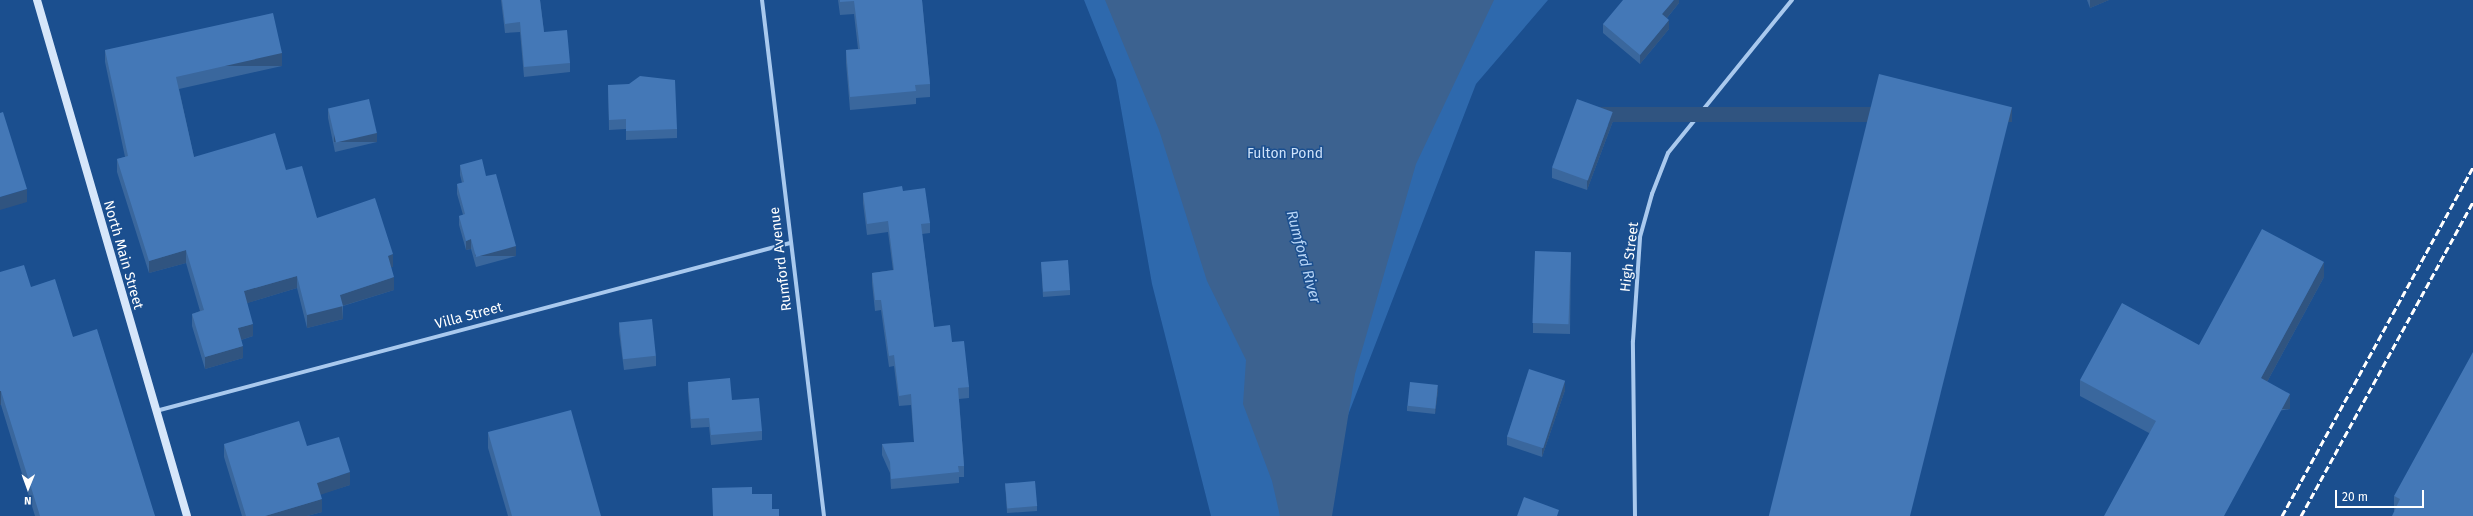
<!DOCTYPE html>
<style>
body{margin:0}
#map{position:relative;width:2473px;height:516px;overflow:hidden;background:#1b4f8f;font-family:"Fira Sans",sans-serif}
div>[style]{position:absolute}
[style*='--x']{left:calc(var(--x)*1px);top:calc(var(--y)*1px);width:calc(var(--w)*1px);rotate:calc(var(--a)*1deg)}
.green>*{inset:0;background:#2e69ad}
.water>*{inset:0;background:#3c6290}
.street>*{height:4px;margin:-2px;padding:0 2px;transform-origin:2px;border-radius:2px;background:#a9c9ee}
.secondary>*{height:8px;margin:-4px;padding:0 4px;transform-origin:4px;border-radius:4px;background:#d6e6fa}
.rail>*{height:3px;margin-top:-1.5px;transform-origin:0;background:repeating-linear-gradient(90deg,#fff 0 7px,transparent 0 10px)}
.wall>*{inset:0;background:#3a679d}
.shaded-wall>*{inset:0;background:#305480;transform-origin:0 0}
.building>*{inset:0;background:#4478b7;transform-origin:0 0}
span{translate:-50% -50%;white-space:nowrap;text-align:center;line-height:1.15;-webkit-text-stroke:3px #1b4f8f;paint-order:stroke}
.park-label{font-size:14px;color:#cfe3fa}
.street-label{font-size:14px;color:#fff}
.water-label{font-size:15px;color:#b5d3f5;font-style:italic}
.north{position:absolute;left:8px;top:468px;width:40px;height:40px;-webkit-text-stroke:3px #1b4f8f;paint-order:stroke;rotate:181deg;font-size:11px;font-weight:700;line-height:16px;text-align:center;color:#fff}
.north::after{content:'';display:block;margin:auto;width:14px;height:18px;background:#fff;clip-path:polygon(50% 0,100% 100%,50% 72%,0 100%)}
.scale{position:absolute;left:2335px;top:490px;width:89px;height:18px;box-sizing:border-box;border:2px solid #fff;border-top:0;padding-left:5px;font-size:12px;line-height:14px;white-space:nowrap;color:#fff;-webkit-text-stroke:3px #1b4f8f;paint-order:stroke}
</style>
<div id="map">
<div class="green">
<div style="clip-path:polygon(1084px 0,1548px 0,1476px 84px,1309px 516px,1211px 516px,1152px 284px,1116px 80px)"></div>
</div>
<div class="water">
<div style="clip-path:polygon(1105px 0,1494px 0,1416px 164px,1355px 374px,1332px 516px,1280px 516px,1272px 481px,1243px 404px,1246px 360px,1207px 281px,1159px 130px)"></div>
</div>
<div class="street">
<div style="--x:762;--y:0;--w:520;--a:83.15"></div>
<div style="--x:156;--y:411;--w:656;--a:-14.84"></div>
<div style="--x:1635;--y:516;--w:175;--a:-90.7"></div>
<div style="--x:1633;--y:341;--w:104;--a:-86.1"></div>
<div style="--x:1640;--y:237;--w:45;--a:-74.4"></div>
<div style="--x:1652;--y:194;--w:44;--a:-68.7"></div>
<div style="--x:1668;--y:153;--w:197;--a:-51"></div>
</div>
<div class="secondary">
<div style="--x:37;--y:0;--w:537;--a:73.79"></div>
</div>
<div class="rail">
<div style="--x:2282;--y:516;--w:398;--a:-61.3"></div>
<div style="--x:2301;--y:516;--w:358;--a:-61.3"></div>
</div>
<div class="wall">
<div style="clip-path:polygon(501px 0,540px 0,544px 32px,570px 63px,570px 72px,524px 77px,520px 32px,505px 33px)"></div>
<div style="clip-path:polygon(838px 0,922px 0,930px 84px,930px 97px,916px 98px,916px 104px,850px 110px,846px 63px,846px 50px,858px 49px,854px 14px,840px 15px)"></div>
<div style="clip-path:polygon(1679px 0,1679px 3px,1667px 18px,1669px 29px,1640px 64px,1603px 33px,1603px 24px)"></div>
<div style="clip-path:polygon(2087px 0,2109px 0,2090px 8px)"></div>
<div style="clip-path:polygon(105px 50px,282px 66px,179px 89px,194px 157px,286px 170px,317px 218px,393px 267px,391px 267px,394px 290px,343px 306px,343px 319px,307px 328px,297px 288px,247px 303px,253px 336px,241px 340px,243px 358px,205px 369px,192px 326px,192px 314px,200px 311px,186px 263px,149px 273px,117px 172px,117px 159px,125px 157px,105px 62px)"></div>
<div style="clip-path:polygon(608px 85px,677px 129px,677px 138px,626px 140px,626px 129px,609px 130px)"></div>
<div style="clip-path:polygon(328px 109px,377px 142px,335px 152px,328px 118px)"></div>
<div style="clip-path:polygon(1613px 121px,1587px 190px,1552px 178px,1552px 168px)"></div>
<div style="clip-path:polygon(460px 165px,486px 176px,516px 256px,476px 267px,471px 249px,466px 250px,459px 225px,459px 216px,463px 215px,457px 194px,457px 184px,462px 183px,460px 175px)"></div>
<div style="clip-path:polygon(903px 191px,930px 223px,930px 233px,922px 234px,934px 327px,952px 342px,969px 387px,969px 398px,959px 399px,964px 466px,964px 477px,959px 477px,959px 483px,891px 489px,890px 473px,882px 455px,882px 444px,914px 442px,911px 405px,899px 406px,894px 366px,889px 367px,881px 310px,875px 311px,872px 283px,872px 273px,893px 270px,888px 232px,867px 235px,863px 203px,863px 193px)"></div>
<div style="clip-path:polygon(1571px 252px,1570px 334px,1533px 333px,1533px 323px)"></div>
<div style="clip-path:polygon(1041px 262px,1070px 290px,1070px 295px,1043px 297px)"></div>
<div style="clip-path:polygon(0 272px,31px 287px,73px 337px,155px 516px,35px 516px,1px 405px,0 405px)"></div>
<div style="clip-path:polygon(2324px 277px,2267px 382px,2290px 409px,2149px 433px,2080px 396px,2080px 380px,2199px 345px)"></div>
<div style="clip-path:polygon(619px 322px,656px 356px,656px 366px,624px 370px,619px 332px)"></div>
<div style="clip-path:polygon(688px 382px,732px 400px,762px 431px,762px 440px,711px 445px,709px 427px,691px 428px,688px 392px)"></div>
<div style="clip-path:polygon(1438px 390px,1435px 414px,1407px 411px,1407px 406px)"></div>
<div style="clip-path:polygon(1565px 390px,1542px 457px,1507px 445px,1507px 436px)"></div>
<div style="clip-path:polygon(488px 432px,601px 516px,508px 516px,488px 448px)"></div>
<div style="clip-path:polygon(224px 444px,307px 446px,350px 485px,320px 494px,322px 512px,307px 516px,242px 516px,224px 457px)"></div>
<div style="clip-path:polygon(1005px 483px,1037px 506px,1037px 511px,1007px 513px)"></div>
<div style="clip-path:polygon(2394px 496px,2473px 516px,2394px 511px)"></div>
</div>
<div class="shaded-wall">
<div style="clip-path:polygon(1674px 0,1679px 0,1679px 3px,1662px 24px,1662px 14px)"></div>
<div style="clip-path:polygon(2090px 0,2109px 0,2090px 8px)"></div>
<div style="clip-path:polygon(1669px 20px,1669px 29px,1640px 64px,1640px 55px)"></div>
<div style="left:282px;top:53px;width:13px;height:109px;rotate:90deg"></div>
<div style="left:2012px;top:107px;width:15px;height:422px;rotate:90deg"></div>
<div style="clip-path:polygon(1613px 112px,1613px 121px,1587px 190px,1587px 181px)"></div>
<div style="left:377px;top:133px;width:9px;height:43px;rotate:90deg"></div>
<div style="clip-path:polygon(27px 189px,27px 202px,0 210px,0 197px)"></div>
<div style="clip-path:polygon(471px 239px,471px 249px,466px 250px,466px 241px)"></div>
<div style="left:516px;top:246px;width:10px;height:41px;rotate:90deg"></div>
<div style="clip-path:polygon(186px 250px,186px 263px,149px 273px,149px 261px)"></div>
<div style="clip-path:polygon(393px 254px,393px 267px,388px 268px,388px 256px)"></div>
<div style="clip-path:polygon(2324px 262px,2324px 277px,2261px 393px,2261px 378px)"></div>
<div style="clip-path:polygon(297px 276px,297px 288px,244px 304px,244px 291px)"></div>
<div style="clip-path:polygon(394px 277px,394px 290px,342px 306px,343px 319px,307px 328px,307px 315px,340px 295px)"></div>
<div style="clip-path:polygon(253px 324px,253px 336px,238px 341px,238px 328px)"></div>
<div style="clip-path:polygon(243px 346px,243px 358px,205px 369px,205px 357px)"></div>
<div style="clip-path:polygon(1565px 381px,1565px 390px,1542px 457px,1542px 448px)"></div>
<div style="clip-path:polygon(1438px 385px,1438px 390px,1435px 414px,1435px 409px)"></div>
<div style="left:0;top:391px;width:1px;height:14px"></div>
<div style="left:2290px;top:394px;width:15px;height:139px;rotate:90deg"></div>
<div style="clip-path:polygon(350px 472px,350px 485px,317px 496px,317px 483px)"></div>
<div style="clip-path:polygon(322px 499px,322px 512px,307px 516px,265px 516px)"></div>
</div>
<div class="building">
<div style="clip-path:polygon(502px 0,540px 0,544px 32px,567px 30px,570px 63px,524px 67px,520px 22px,505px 24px)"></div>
<div style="clip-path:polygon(840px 0,922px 0,930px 84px,915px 85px,916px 91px,850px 97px,846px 50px,860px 49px,854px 1px,840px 2px)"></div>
<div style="clip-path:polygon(1623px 0,1674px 0,1662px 14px,1669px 20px,1640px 55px,1603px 24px)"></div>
<div style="clip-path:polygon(273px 13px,282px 53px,176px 77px,194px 157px,275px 133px,286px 170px,302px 166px,317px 218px,375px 198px,393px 254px,388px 256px,394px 277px,340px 295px,343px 306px,307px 315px,297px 276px,244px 291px,253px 324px,238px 328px,243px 346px,205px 357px,192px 314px,204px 310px,186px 250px,149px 261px,117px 159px,128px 156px,105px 50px)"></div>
<div style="left:1879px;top:74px;width:137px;height:456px;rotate:14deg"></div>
<div style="clip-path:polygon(640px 76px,675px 80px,677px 129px,626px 131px,626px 119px,609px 120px,608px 85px,629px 84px)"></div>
<div style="left:369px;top:99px;width:35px;height:42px;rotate:77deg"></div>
<div style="left:1577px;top:99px;width:38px;height:73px;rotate:20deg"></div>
<div style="clip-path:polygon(3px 112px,27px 189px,0 197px,0 113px)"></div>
<div style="clip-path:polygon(482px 159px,486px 176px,496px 174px,516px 246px,476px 257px,471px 239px,466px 241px,459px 216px,465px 214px,457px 184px,464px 182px,460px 165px)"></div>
<div style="clip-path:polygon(902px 186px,903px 191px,925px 188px,930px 223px,921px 224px,934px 327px,950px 325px,952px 342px,964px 341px,969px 387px,958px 388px,964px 466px,958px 466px,959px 472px,891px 479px,890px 462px,882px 444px,914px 442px,911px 394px,899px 396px,894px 355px,889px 356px,881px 300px,875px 300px,872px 273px,894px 270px,888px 221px,867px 224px,863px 193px)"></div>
<div style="clip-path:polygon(2262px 229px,2324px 262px,2261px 378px,2290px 394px,2224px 516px,2104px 516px,2156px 421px,2080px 380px,2122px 303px,2199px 345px)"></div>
<div style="left:1535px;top:251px;width:36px;height:72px;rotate:2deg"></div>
<div style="left:1068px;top:260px;width:30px;height:27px;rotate:86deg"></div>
<div style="clip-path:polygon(24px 265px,31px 287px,55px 279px,73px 337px,97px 329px,155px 516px,40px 516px,1px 391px,0 391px,0 272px)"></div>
<div style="left:652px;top:319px;width:37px;height:33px;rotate:84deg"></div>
<div style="clip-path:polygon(2473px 352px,2473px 516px,2392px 516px,2400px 499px,2394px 496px)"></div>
<div style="left:1529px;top:369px;width:38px;height:71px;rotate:18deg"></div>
<div style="clip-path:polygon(730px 378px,732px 400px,759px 398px,762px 431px,711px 435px,709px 418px,691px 419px,688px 382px)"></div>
<div style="left:1410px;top:382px;width:28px;height:24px;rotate:6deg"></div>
<div style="clip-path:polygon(571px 410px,601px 516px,512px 516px,488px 432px)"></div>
<div style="clip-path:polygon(299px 421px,307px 446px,339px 437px,350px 472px,317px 483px,322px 499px,265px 516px,246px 516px,224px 444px)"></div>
<div style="left:1035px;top:481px;width:25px;height:30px;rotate:85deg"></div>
<div style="clip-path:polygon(752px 487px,752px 494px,772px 494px,772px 509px,779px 509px,779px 516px,713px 516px,712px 488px)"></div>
<div style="clip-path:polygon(1524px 497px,1559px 510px,1557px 516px,1517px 516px)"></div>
</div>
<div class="park-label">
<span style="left:1285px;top:154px">Fulton Pond</span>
</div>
<div class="street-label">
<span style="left:123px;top:255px;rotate:74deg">North Main Street</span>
<span style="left:1630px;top:257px;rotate:-83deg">High Street</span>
<span style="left:781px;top:259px;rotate:-97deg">Rumford Avenue</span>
<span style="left:469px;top:316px;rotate:-15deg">Villa Street</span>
</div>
<div class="water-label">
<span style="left:1303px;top:257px;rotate:75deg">Rumford River</span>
</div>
<div class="north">N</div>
<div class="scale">20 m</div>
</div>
